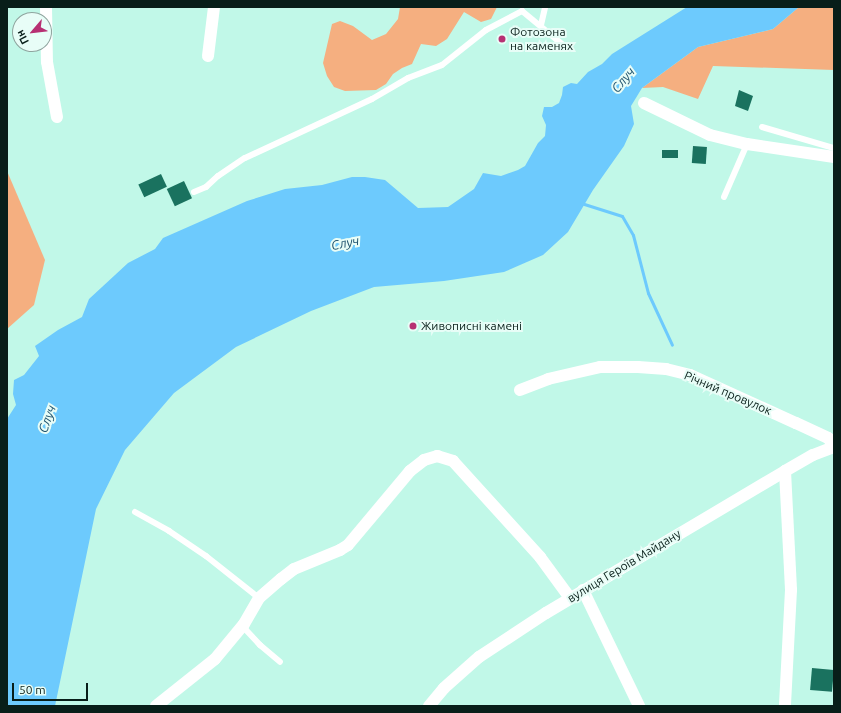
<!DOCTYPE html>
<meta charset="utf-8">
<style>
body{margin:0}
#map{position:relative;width:841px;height:713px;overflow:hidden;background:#c1f8e8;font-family:Ubuntu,sans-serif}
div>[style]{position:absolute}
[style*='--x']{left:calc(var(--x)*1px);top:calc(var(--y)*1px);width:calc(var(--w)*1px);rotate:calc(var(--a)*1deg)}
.green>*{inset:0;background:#f5af80}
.water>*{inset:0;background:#6dcafd}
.stream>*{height:3px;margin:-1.5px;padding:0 1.5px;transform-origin:1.5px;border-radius:1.5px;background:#6dcafd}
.building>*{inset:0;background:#1a725f;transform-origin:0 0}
.service>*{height:6px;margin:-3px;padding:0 3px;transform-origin:3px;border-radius:3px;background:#fff}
.minor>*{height:12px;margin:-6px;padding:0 6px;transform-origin:6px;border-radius:6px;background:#fff}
.dots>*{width:11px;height:11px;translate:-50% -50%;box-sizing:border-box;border:2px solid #e8fdf7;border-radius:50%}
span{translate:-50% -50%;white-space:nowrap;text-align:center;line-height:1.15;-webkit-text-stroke:4px #e8fdf7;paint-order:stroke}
.poi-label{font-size:12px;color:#081e19}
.left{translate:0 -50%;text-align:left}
.street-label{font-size:12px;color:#081e19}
.water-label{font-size:13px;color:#21536e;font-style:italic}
.frame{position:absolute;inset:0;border:8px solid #081e19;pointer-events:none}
.north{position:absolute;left:12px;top:12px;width:40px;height:40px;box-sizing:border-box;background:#e8fdf7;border:1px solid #8ea49e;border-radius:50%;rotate:242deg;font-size:11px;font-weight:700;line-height:16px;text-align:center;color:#081e19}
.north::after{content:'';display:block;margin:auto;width:14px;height:18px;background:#b73073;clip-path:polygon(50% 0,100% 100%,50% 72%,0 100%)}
.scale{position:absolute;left:12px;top:683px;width:76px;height:18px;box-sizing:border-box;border:2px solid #081e19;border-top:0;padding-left:5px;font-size:12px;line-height:14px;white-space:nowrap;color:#081e19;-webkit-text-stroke:3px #e8fdf7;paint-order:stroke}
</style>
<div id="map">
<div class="green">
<div style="clip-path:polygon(400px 7px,497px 7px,491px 19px,481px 22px,464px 12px,447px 39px,436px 46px,421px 44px,412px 64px,402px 68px,393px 74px,386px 84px,376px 90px,345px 91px,334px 87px,327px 76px,323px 63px,332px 24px,340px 21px,353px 26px,372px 40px,386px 34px,398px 19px)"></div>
<div style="clip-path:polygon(799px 7px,834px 7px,834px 70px,713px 66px,698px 99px,663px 87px,642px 88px,698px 47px,773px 29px)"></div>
<div style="clip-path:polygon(7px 171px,45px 260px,34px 305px,7px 329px)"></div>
</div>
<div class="water">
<div style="clip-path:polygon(687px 7px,799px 7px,773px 29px,698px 47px,642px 88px,631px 106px,634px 124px,624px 146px,593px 190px,568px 232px,543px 255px,504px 272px,444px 281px,374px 287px,311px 311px,236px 347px,174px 393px,125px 450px,96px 509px,55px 706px,7px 706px,7px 419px,16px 405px,13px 394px,14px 380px,24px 375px,39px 356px,35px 346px,58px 330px,82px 317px,89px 299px,128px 263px,155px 249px,163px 238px,247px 201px,285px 189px,322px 185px,352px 177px,365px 177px,385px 180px,418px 208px,448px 207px,474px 189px,483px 173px,501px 176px,518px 170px,525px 166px,538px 143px,545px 136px,546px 125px,542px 116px,544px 107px,552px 107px,559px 103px,562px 95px,563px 87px,571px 83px,577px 84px,588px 72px,602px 64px,612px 54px)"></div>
</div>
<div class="stream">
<div style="--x:581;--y:203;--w:43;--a:17.6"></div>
<div style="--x:622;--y:216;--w:22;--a:60"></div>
<div style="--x:633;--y:235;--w:60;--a:75.5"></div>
<div style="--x:648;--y:293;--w:57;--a:65.2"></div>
</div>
<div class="building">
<div style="clip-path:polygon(739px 90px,753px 96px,748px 111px,735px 106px)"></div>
<div style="left:693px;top:146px;width:14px;height:17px;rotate:4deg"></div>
<div style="left:662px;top:150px;width:16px;height:8px"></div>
<div style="left:161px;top:174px;width:14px;height:25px;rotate:65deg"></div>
<div style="left:184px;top:181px;width:19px;height:19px;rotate:65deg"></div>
<div style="left:812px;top:668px;width:22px;height:22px;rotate:5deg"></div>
</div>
<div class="service">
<div style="--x:541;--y:25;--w:18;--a:-77"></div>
<div style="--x:762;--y:127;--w:75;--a:16.3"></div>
<div style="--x:194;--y:192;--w:13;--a:-23"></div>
<div style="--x:206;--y:187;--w:16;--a:-43"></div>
<div style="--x:218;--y:176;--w:32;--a:-34"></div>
<div style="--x:245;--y:158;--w:140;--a:-24.9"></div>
<div style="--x:372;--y:99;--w:42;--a:-30.3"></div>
<div style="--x:408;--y:78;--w:36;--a:-21"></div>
<div style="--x:442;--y:65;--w:56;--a:-38.5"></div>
<div style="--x:486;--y:30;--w:41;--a:-27.8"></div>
<div style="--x:522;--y:11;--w:52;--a:39.5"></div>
<div style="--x:724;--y:197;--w:58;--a:-66.5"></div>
<div style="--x:135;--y:512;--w:39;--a:29"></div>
<div style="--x:169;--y:531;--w:45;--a:34"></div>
<div style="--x:206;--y:556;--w:68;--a:38.4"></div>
<div style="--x:244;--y:624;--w:6;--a:72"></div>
<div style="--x:246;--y:630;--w:21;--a:47"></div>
<div style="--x:260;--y:645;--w:26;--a:40"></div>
</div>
<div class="minor">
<div style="--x:46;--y:7;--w:55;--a:89"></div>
<div style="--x:47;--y:62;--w:56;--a:79.7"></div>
<div style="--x:208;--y:56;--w:49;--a:-83"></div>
<div style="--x:644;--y:103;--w:73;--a:25.9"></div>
<div style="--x:710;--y:135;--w:38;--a:14"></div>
<div style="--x:747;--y:144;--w:88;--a:8.5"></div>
<div style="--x:520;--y:390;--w:30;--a:-21"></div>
<div style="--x:548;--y:379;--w:53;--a:-13"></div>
<div style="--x:600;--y:367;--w:38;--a:0"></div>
<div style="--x:638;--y:367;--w:28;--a:4"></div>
<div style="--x:666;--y:369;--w:25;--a:14"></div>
<div style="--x:690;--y:375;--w:116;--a:24.4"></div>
<div style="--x:796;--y:423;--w:35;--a:25"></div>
<div style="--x:828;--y:438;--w:9;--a:49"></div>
<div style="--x:785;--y:471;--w:119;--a:87.1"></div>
<div style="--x:791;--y:590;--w:116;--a:93"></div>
<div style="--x:583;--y:590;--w:129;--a:64.2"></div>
<div style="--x:156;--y:706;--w:75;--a:-38.5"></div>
<div style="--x:215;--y:659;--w:45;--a:-50.4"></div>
<div style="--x:244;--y:624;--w:30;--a:-60"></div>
<div style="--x:259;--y:598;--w:29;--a:-41"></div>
<div style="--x:281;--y:579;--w:16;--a:-38"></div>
<div style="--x:294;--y:569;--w:50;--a:-22.4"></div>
<div style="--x:340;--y:550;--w:9;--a:-32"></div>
<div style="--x:348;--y:545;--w:97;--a:-50"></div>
<div style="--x:410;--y:471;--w:18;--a:-38"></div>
<div style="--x:424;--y:460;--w:14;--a:-17"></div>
<div style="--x:437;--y:456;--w:17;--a:17"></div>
<div style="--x:453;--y:461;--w:130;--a:47.8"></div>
<div style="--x:540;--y:557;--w:51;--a:53.8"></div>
<div style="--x:429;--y:706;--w:23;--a:-50"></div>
<div style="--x:444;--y:688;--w:47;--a:-41.5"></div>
<div style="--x:479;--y:657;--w:80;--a:-33.3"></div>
<div style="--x:546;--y:613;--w:278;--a:-30.7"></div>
<div style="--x:785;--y:471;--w:32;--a:-30"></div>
<div style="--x:813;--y:455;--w:22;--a:-21"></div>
</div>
<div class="dots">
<div style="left:502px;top:39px;background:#b73073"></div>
<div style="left:413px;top:326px;background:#b73073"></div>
</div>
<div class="poi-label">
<span class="left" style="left:510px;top:39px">Фотозона<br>на каменях</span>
<span class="left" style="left:421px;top:326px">Живописні камені</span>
</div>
<div class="street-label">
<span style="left:728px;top:393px;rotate:23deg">Річний провулок</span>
<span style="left:624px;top:566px;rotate:-31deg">вулиця Героїв Майдану</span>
</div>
<div class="water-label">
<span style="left:623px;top:80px;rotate:-50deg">Случ</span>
<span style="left:345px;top:243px;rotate:-11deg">Случ</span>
<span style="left:47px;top:419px;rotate:-70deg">Случ</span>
</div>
<div class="frame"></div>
<div class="north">Пн</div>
<div class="scale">50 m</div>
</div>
